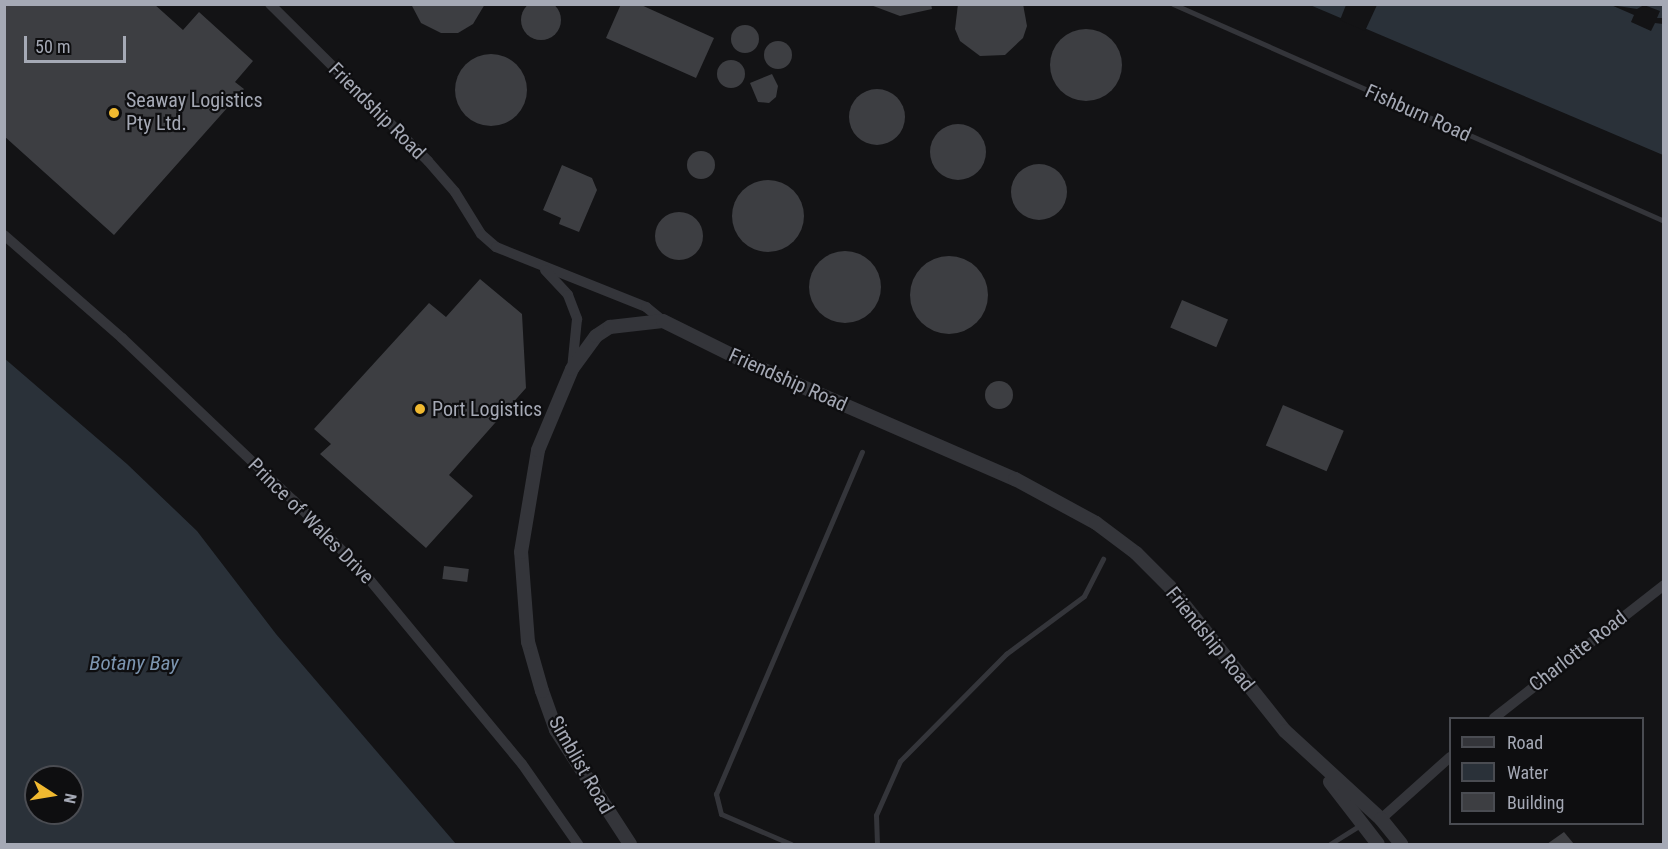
<!DOCTYPE html>
<style>
body{margin:0}
#map{position:relative;width:1668px;height:849px;overflow:hidden;background:#131315;font-family:"Roboto Condensed",sans-serif}
div>[style]{position:absolute}
[style*='--x']{left:calc(var(--x)*1px);top:calc(var(--y)*1px);width:calc(var(--w)*1px);rotate:calc(var(--a)*1deg)}
.water>*{inset:0;background:#2a3139}
.pier>*{inset:0;background:#131315}
.building>*{inset:0;background:#3d3e42;transform-origin:0 0}
.round{border-radius:50%}
.service>*{height:5px;margin:-2.5px;padding:0 2.5px;transform-origin:2.5px;border-radius:2.5px;background:#34353a}
.minor>*{height:10px;margin:-5px;padding:0 5px;transform-origin:5px;border-radius:5px;background:#34353a}
.tertiary>*{height:14px;margin:-7px;padding:0 7px;transform-origin:7px;border-radius:7px;background:#34353a}
.dots>*{width:16px;height:16px;translate:-50% -50%;box-sizing:border-box;border:3px solid #0e0e10;border-radius:50%}
span{translate:-50% -50%;white-space:nowrap;text-align:center;line-height:1.15;-webkit-text-stroke:4.5px #0e0e10;paint-order:stroke}
.poi-label{font-size:20px;color:#a5a9b5}
.left{translate:0 -50%;text-align:left}
.street-label{font-size:20px;color:#a5a9b5}
.water-label{font-size:21px;color:#7c95b0;font-style:italic}
.frame{position:absolute;inset:0;border:6px solid #a5a9b5;pointer-events:none}
.legend{position:absolute;left:1449px;top:717px;width:195px;height:108px;box-sizing:border-box;background:#0e0e10;border:2px solid #4a4c52;margin:0;padding:8px 10px;list-style:none;font-size:18px;color:#a5a9b5}
.legend li{display:flex;align-items:center;gap:12px;height:30px}
.legend b{width:30px;border:2px solid #4a4c52}
.north{position:absolute;left:24px;top:765px;width:60px;height:60px;box-sizing:border-box;background:#0e0e10;border:2px solid #4a4c52;border-radius:50%;rotate:102deg;font-size:16px;font-weight:700;line-height:24px;text-align:center;color:#a5a9b5}
.north::after{content:'';display:block;margin:auto;width:21px;height:27px;background:#f0b930;clip-path:polygon(50% 0,100% 100%,50% 72%,0 100%)}
.scale{position:absolute;left:24px;top:36px;width:102px;height:27px;box-sizing:border-box;border:3px solid #a5a9b5;border-top:0;padding-left:8px;font-size:18px;line-height:21px;white-space:nowrap;color:#a5a9b5;-webkit-text-stroke:4px #0e0e10;paint-order:stroke}
</style>
<div id="map">
<div class="water">
<div style="clip-path:polygon(1310px 5px,1663px 5px,1663px 156px,1663px 155px)"></div>
<div style="clip-path:polygon(evenodd,4px 358px,127px 464px,197px 531px,276px 634px,456px 844px,5px 844px,4px 358px,36px 777px,72px 777px,72px 813px,36px 813px,36px 777px)"></div>
</div>
<div class="pier">
<div style="clip-path:polygon(1346px 5px,1377px 5px,1365px 31px,1340px 20px)"></div>
<div style="clip-path:polygon(1611px 5px,1637px 9px,1644px 5px,1660px 11px,1657px 18px,1663px 18px,1663px 24px,1655px 23px,1651px 31px,1631px 22px,1634px 15px)"></div>
</div>
<div class="building">
<div class="round" style="left:521px;top:0;width:40px;height:40px"></div>
<div style="clip-path:polygon(4px 4px,154px 4px,183px 30px,199px 12px,253px 61px,235px 82px,244px 89px,114px 235px,4px 136px)"></div>
<div style="clip-path:polygon(411px 4px,485px 4px,473px 24px,458px 33px,441px 33px,421px 23px)"></div>
<div style="clip-path:polygon(621px 4px,639px 4px,714px 38px,696px 78px,606px 38px)"></div>
<div style="clip-path:polygon(868px 4px,931px 4px,932px 9px,900px 16px)"></div>
<div style="clip-path:polygon(958px 4px,1023px 4px,1027px 26px,1023px 38px,1005px 55px,980px 56px,960px 41px,955px 29px)"></div>
<div class="round" style="left:731px;top:25px;width:28px;height:28px"></div>
<div class="round" style="left:1050px;top:29px;width:72px;height:72px"></div>
<div class="round" style="left:764px;top:41px;width:28px;height:28px"></div>
<div class="round" style="left:455px;top:54px;width:72px;height:72px"></div>
<div class="round" style="left:717px;top:60px;width:28px;height:28px"></div>
<div style="clip-path:polygon(772px 74px,778px 86px,776px 97px,769px 103px,758px 102px,750px 83px)"></div>
<div class="round" style="left:849px;top:89px;width:56px;height:56px"></div>
<div class="round" style="left:930px;top:124px;width:56px;height:56px"></div>
<div class="round" style="left:687px;top:151px;width:28px;height:28px"></div>
<div class="round" style="left:1011px;top:164px;width:56px;height:56px"></div>
<div style="clip-path:polygon(562px 165px,592px 178px,597px 190px,579px 232px,559px 224px,561px 218px,543px 210px)"></div>
<div class="round" style="left:732px;top:180px;width:72px;height:72px"></div>
<div class="round" style="left:655px;top:212px;width:48px;height:48px"></div>
<div class="round" style="left:809px;top:251px;width:72px;height:72px"></div>
<div class="round" style="left:910px;top:256px;width:78px;height:78px"></div>
<div style="clip-path:polygon(480px 279px,522px 314px,526px 388px,449px 475px,473px 496px,426px 548px,320px 454px,331px 444px,314px 429px,429px 303px,446px 317px)"></div>
<div style="left:1182px;top:300px;width:50px;height:30px;rotate:23deg"></div>
<div class="round" style="left:985px;top:381px;width:28px;height:28px"></div>
<div style="left:1283px;top:405px;width:66px;height:44px;rotate:23deg"></div>
<div style="left:444px;top:566px;width:25px;height:13px;rotate:7deg"></div>
<div style="clip-path:polygon(1564px 832px,1574px 844px,1547px 844px)"></div>
</div>
<div class="service">
<div style="--x:1173;--y:4;--w:537;--a:23.84"></div>
<div style="--x:791;--y:844;--w:76;--a:-156.8"></div>
<div style="--x:721;--y:814;--w:21;--a:-104"></div>
<div style="--x:716;--y:794;--w:372;--a:-66.9"></div>
<div style="--x:877;--y:844;--w:29;--a:-92"></div>
<div style="--x:876;--y:815;--w:59;--a:-66"></div>
<div style="--x:900;--y:761;--w:151;--a:-45.3"></div>
<div style="--x:1006;--y:654;--w:97;--a:-36.6"></div>
<div style="--x:1084;--y:596;--w:42;--a:-62.8"></div>
<div style="--x:1330;--y:844;--w:36;--a:-32"></div>
</div>
<div class="minor">
<div style="--x:270;--y:4;--w:223;--a:44.8"></div>
<div style="--x:428;--y:161;--w:41;--a:48.9"></div>
<div style="--x:455;--y:192;--w:49;--a:58.2"></div>
<div style="--x:481;--y:234;--w:20;--a:41"></div>
<div style="--x:496;--y:247;--w:162;--a:21.8"></div>
<div style="--x:646;--y:307;--w:22;--a:39"></div>
<div style="--x:4;--y:235;--w:157;--a:41.1"></div>
<div style="--x:122;--y:338;--w:236;--a:43.5"></div>
<div style="--x:293;--y:500;--w:102;--a:45.8"></div>
<div style="--x:364;--y:573;--w:248;--a:50.4"></div>
<div style="--x:522;--y:764;--w:98;--a:55"></div>
<div style="--x:545;--y:270;--w:34;--a:47"></div>
<div style="--x:568;--y:295;--w:26;--a:69"></div>
<div style="--x:577;--y:319;--w:50;--a:95.7"></div>
<div style="--x:1494;--y:718;--w:216;--a:-38"></div>
<div style="--x:1381;--y:819;--w:93;--a:-41.9"></div>
</div>
<div class="tertiary">
<div style="--x:1330;--y:782;--w:78;--a:52.3"></div>
<div style="--x:630;--y:844;--w:136;--a:-123"></div>
<div style="--x:556;--y:730;--w:41;--a:-109.7"></div>
<div style="--x:542;--y:691;--w:51;--a:-105.9"></div>
<div style="--x:528;--y:642;--w:90;--a:-94.4"></div>
<div style="--x:521;--y:552;--w:103;--a:-80.5"></div>
<div style="--x:538;--y:450;--w:88;--a:-67.2"></div>
<div style="--x:572;--y:369;--w:41;--a:-54"></div>
<div style="--x:596;--y:336;--w:17;--a:-33"></div>
<div style="--x:610;--y:327;--w:53;--a:-6.5"></div>
<div style="--x:663;--y:321;--w:97;--a:26.3"></div>
<div style="--x:750;--y:364;--w:289;--a:23.5"></div>
<div style="--x:1015;--y:479;--w:92;--a:28.5"></div>
<div style="--x:1096;--y:523;--w:50;--a:36.9"></div>
<div style="--x:1136;--y:553;--w:48;--a:45"></div>
<div style="--x:1170;--y:587;--w:184;--a:51.4"></div>
<div style="--x:1285;--y:731;--w:130;--a:42.5"></div>
<div style="--x:1381;--y:819;--w:32;--a:51"></div>
</div>
<div class="dots">
<div style="left:114px;top:113px;background:#f0b930"></div>
<div style="left:420px;top:409px;background:#f0b930"></div>
</div>
<div class="poi-label">
<span class="left" style="left:126px;top:112px">Seaway Logistics<br>Pty Ltd.</span>
<span class="left" style="left:432px;top:409px">Port Logistics</span>
</div>
<div class="street-label">
<span style="left:377px;top:111px;rotate:45deg">Friendship Road</span>
<span style="left:1418px;top:113px;rotate:24deg">Fishburn Road</span>
<span style="left:788px;top:380px;rotate:24deg">Friendship Road</span>
<span style="left:311px;top:521px;rotate:45deg">Prince of Wales Drive</span>
<span style="left:1210px;top:639px;rotate:51deg">Friendship Road</span>
<span style="left:1578px;top:651px;rotate:-38deg">Charlotte Road</span>
<span style="left:581px;top:765px;rotate:60deg">Simblist Road</span>
</div>
<div class="water-label">
<span style="left:134px;top:663px">Botany Bay</span>
</div>
<div class="frame"></div>
<ul class="legend">
<li><b style="height:8px;background:#34353a"></b>Road</li>
<li><b style="height:16px;background:#2a3139"></b>Water</li>
<li><b style="height:16px;background:#3d3e42"></b>Building</li>
</ul>
<div class="north">N</div>
<div class="scale">50 m</div>
</div>
